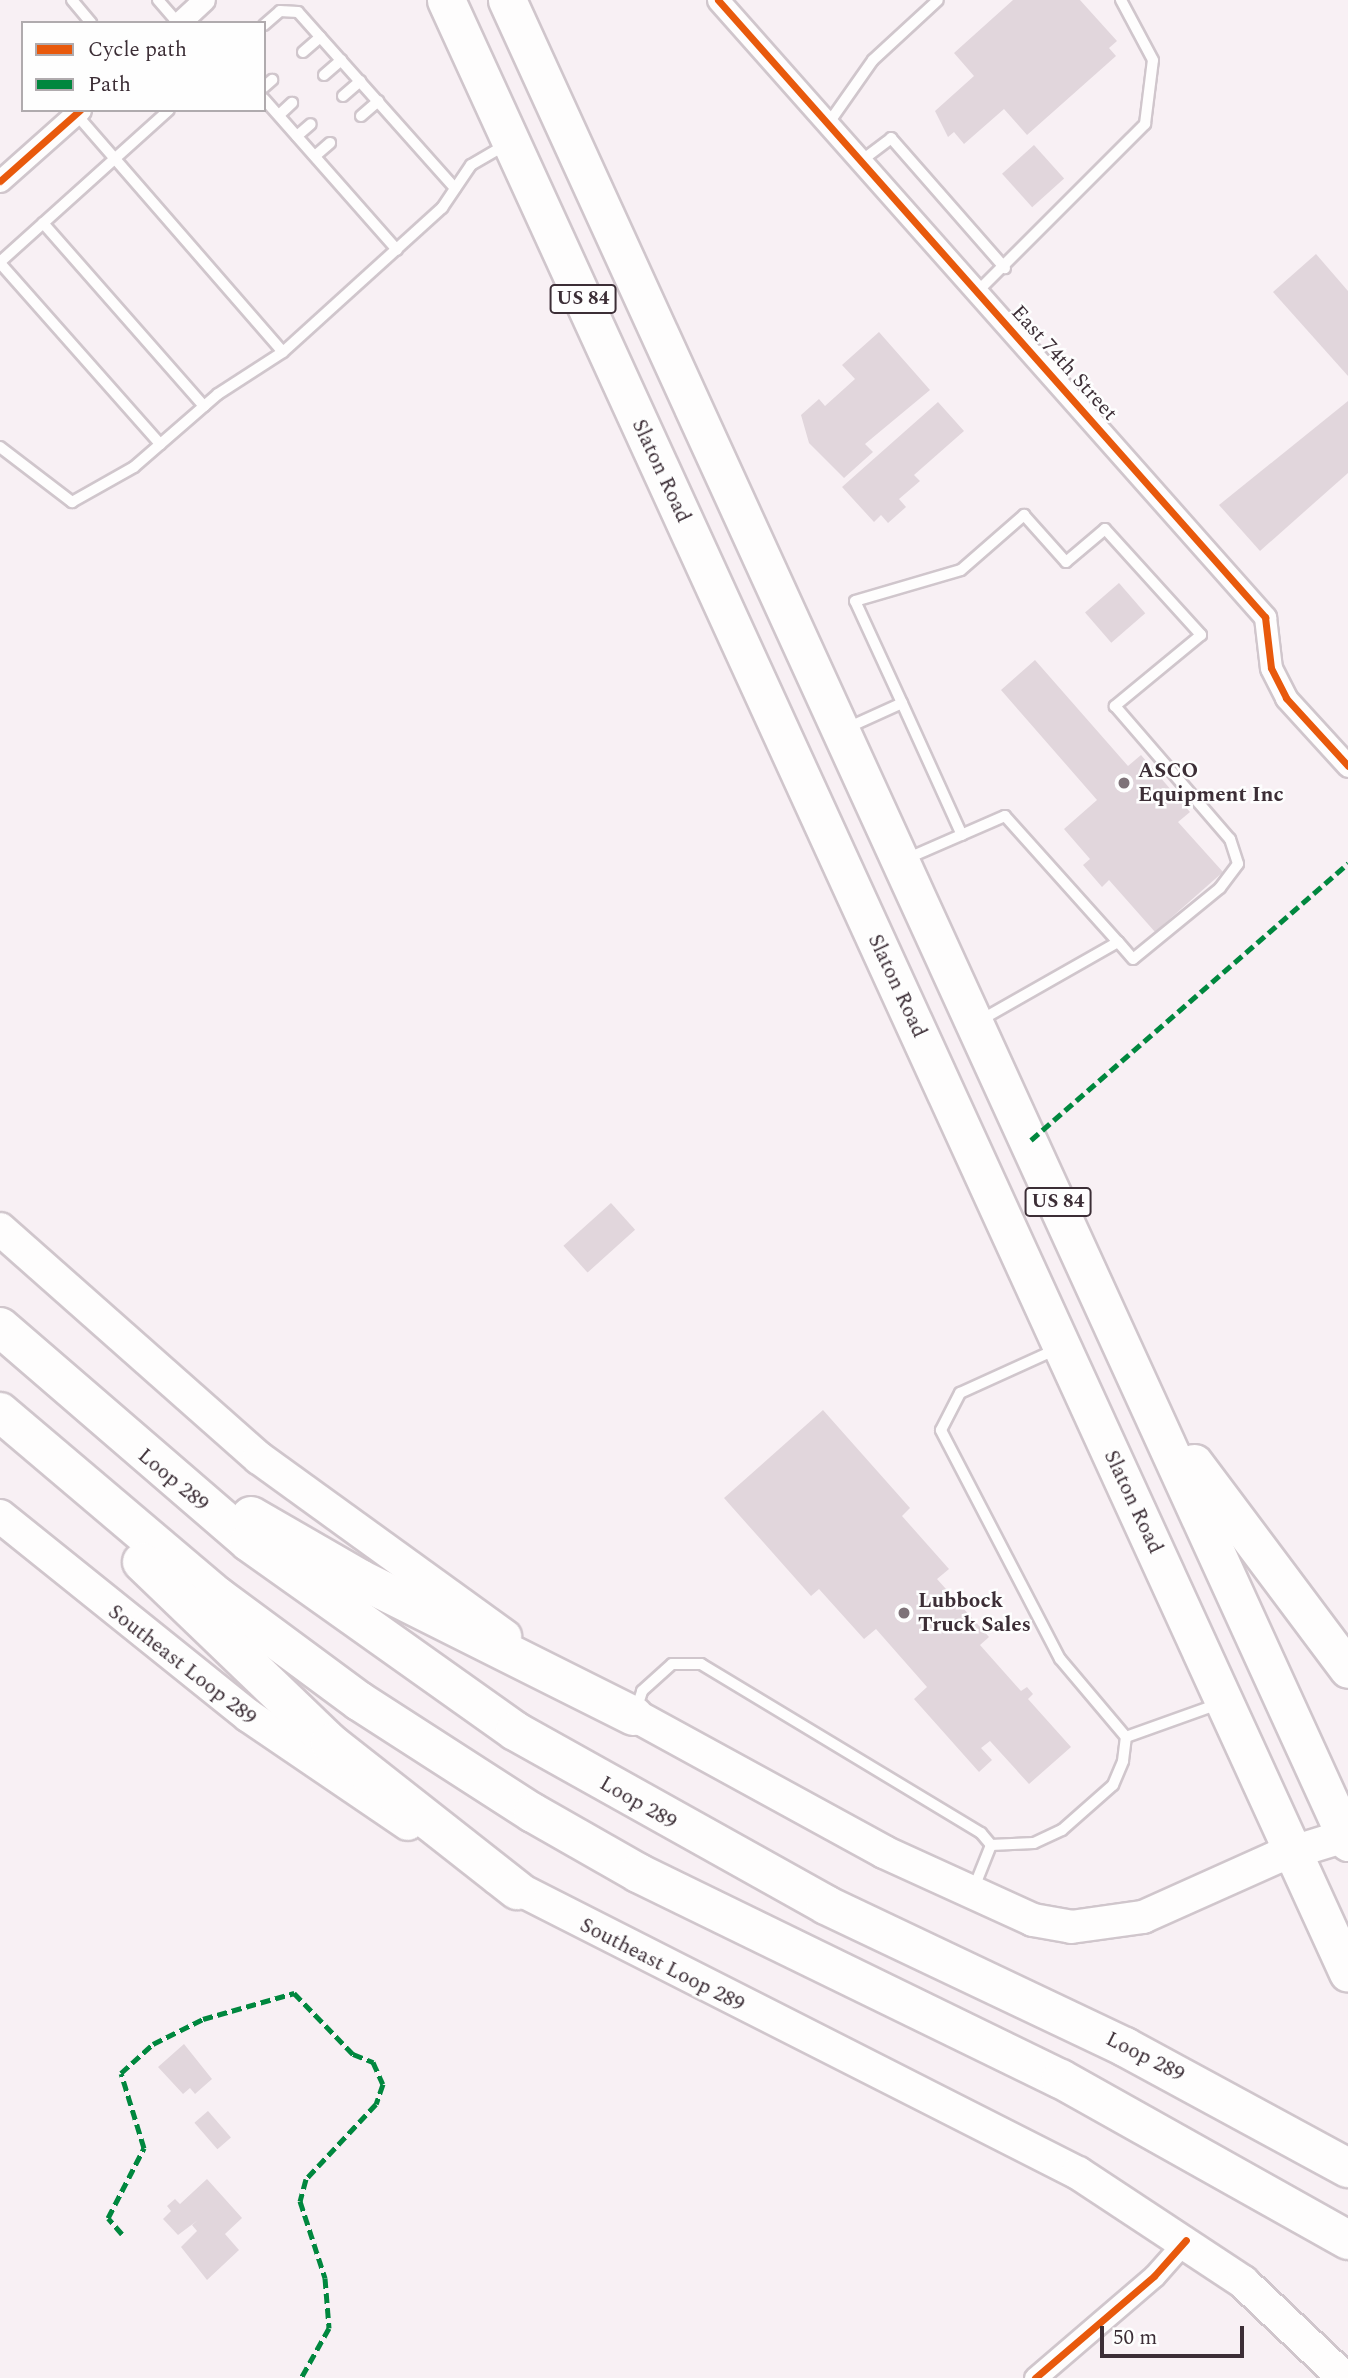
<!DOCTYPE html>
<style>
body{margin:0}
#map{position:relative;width:1348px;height:2378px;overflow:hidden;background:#f8f0f4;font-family:Spectral,serif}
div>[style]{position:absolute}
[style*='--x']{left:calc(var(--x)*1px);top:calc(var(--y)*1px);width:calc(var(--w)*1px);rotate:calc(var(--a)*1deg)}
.building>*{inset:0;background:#e1d6dc;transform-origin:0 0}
.roads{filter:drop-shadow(2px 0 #d0c6cc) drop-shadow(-2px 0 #d0c6cc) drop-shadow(0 2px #d0c6cc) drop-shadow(0 -2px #d0c6cc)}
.service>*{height:10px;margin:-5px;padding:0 5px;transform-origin:5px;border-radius:5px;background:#fefdfd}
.minor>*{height:21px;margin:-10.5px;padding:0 10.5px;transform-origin:10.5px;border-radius:10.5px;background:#fefdfd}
.secondary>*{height:32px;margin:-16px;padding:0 16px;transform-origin:16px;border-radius:16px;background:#fefdfd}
.trunk>*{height:37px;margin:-18.5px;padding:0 18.5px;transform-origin:18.5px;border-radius:18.5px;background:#fefdfd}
.motorway>*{height:38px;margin:-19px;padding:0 19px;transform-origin:19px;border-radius:19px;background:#fefdfd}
.quiet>*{height:5px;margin-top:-2.5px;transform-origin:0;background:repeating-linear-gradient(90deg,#00873e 0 10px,transparent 0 15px)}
.cycleway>*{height:7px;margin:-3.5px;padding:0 3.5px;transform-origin:3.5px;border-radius:3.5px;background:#e8590c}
.dots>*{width:19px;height:19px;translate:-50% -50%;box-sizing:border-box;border:4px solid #fefefe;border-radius:50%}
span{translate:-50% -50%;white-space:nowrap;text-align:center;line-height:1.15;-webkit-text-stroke:5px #fefefe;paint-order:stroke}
.shield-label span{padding:2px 5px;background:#fefefe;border:2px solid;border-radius:5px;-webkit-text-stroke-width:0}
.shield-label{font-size:19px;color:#3c2e36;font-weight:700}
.street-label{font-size:21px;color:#3c2e36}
.poi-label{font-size:21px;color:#3c2e36;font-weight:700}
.left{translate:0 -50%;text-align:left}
.legend{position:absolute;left:21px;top:21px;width:245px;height:91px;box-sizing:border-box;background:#fefefe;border:2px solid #b0abae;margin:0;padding:9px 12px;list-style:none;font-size:21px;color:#3c2e36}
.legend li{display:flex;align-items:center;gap:14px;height:35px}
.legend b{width:35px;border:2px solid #b0abae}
.scale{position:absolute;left:1100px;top:2326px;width:144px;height:32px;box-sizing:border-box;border:4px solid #3c2e36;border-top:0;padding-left:9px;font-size:21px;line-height:24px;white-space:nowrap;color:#3c2e36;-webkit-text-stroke:5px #fefefe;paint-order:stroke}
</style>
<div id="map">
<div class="building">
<div style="clip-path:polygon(1013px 0,1080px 0,1117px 41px,1109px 48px,1116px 56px,1027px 135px,1004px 109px,964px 144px,954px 132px,948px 137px,935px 111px,974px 76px,954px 53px)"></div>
<div style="left:1034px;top:145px;width:45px;height:43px;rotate:48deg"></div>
<div style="clip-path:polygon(1316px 254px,1348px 291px,1348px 376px,1273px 292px)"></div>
<div style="clip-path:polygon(879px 332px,930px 390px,865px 444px,873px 452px,844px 478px,809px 443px,801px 415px,819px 399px,825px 406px,855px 379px,842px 365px)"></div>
<div style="clip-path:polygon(1348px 401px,1348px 473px,1260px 551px,1219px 505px)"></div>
<div style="clip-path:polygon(938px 402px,964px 431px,914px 475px,920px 481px,899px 499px,906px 507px,888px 523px,881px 515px,874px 522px,842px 487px)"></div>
<div style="left:1119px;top:583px;width:40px;height:45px;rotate:49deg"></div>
<div style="clip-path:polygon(1035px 660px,1128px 766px,1141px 755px,1190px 812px,1178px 822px,1223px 872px,1155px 932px,1109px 880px,1102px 887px,1083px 865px,1090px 859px,1064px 829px,1097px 800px,1001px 690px)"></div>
<div style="left:611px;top:1203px;width:36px;height:64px;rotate:48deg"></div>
<div style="clip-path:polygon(823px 1410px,910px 1508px,902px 1516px,949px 1569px,937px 1579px,989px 1637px,980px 1645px,1021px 1691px,1027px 1687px,1033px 1694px,1028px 1699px,1071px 1747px,1029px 1784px,990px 1741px,981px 1748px,992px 1760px,979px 1772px,914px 1699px,927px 1687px,876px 1629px,864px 1639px,819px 1589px,811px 1596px,724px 1498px)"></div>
<div style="clip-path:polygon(184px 2044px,212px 2079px,195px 2094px,190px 2088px,183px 2094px,158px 2067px)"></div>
<div style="left:208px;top:2111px;width:35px;height:18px;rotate:49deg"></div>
<div style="clip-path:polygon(207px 2179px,242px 2218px,225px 2234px,239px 2250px,207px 2280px,181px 2247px,197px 2231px,192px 2225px,198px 2220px,178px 2235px,163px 2219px,171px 2211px,167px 2206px,175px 2199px,180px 2204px)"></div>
</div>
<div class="roads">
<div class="service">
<div style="--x:72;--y:0;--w:30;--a:50"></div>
<div style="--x:158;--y:0;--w:30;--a:49"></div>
<div style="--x:264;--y:25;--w:21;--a:-41"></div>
<div style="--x:280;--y:11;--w:18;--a:3"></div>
<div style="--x:298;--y:12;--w:236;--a:48.3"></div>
<div style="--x:303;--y:52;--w:23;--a:-41"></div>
<div style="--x:324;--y:75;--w:23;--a:-41"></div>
<div style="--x:264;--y:87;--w:11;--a:-41"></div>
<div style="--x:343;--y:96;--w:23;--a:-41"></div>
<div style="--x:264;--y:99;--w:201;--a:48.6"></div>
<div style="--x:76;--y:114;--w:315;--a:49"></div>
<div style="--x:279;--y:115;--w:18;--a:-43"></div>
<div style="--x:361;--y:116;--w:23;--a:-41"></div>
<div style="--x:828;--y:124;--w:78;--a:-54.9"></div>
<div style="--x:873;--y:60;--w:88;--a:-42.7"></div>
<div style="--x:297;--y:136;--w:18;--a:-41"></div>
<div style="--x:315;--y:156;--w:20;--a:-41"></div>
<div style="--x:861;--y:161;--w:38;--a:-37"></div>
<div style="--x:891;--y:138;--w:173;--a:48.8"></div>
<div style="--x:43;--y:223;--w:244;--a:48.7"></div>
<div style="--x:0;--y:262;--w:227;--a:-42"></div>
<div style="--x:0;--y:263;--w:242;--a:48.5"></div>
<div style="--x:977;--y:292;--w:238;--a:-45"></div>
<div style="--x:1145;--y:124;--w:64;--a:-82.9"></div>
<div style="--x:1153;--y:60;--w:68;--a:-118.1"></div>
<div style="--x:0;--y:447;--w:91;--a:37.4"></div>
<div style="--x:72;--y:502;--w:71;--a:-29.4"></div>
<div style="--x:134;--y:467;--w:111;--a:-41"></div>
<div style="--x:218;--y:394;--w:77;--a:-32.9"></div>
<div style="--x:283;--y:352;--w:215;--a:-42.2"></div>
<div style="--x:442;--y:208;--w:52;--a:-56"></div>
<div style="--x:471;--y:165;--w:42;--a:-30.3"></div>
<div style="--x:902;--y:703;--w:145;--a:65.6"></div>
<div style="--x:847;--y:728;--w:60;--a:-24.4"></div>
<div style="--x:902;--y:703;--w:112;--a:-114.7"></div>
<div style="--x:855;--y:601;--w:110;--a:-16.3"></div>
<div style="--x:961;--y:570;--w:84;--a:-41.1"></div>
<div style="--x:1024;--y:515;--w:63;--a:48.2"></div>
<div style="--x:1066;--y:562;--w:51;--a:-40.2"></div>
<div style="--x:1105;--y:529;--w:143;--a:47.8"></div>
<div style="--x:1201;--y:635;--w:112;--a:140.5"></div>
<div style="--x:1115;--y:706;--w:176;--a:49.2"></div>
<div style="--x:1230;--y:839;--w:26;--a:72"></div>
<div style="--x:1238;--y:864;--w:30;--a:127"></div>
<div style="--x:1220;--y:888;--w:112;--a:140.8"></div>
<div style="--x:1133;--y:959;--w:23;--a:-131"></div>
<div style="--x:1118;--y:942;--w:160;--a:150.4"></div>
<div style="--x:906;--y:859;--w:108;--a:-23.5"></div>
<div style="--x:1005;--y:816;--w:169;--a:48.1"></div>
<div style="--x:636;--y:1710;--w:20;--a:-72"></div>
<div style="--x:642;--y:1691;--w:40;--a:-42"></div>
<div style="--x:672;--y:1664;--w:29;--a:0"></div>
<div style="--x:701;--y:1664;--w:327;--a:31.1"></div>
<div style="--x:981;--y:1833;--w:16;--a:50"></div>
<div style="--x:991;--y:1845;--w:48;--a:111.8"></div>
<div style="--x:1126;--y:1737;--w:98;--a:-19.7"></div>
<div style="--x:991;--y:1845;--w:43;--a:-2.7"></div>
<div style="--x:1034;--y:1843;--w:31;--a:-25"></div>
<div style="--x:1062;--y:1830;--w:68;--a:-41.4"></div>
<div style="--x:1113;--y:1785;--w:26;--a:-67"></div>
<div style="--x:1123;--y:1761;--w:24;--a:-83"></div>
<div style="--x:1126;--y:1737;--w:102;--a:-130.2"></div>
<div style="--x:1060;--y:1659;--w:258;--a:-117.5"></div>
<div style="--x:941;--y:1430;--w:42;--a:-62.8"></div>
<div style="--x:960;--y:1393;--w:107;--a:-24.4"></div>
</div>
<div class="minor">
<div style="--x:718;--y:0;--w:825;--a:48.44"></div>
<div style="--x:1265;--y:617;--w:51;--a:83.3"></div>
<div style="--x:1271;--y:668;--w:34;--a:63"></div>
<div style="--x:1286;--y:698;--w:92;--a:47.6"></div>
<div style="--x:179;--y:23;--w:34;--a:-43"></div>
<div style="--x:0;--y:181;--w:107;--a:-41.6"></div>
<div style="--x:1035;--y:2378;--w:157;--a:-40.6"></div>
<div style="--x:1154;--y:2276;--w:48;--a:-48.4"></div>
</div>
<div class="secondary">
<div style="--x:0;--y:1229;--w:346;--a:41.5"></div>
<div style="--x:259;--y:1458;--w:304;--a:35.9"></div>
<div style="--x:0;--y:1516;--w:319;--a:38.8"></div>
<div style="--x:249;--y:1716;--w:192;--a:34.2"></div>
<div style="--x:614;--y:1704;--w:308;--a:28.7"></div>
<div style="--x:884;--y:1852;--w:164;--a:24.5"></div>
<div style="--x:1033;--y:1920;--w:39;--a:10"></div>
<div style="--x:1071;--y:1927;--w:73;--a:-7.9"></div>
<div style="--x:1143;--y:1917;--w:147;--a:-24.1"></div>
<div style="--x:1277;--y:1857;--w:74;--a:-17.2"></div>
<div style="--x:497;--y:1878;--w:652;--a:26.92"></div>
<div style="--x:1078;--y:2173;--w:198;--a:33.4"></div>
<div style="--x:1243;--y:2282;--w:139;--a:43.5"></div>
</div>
<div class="trunk">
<div style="--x:446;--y:0;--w:2169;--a:65.43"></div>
<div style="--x:507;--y:0;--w:2025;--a:65.46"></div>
<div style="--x:1194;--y:1463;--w:257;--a:53.2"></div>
</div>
<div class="motorway">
<div style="--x:0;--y:1327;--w:329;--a:40.8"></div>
<div style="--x:249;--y:1542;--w:326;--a:35.4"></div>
<div style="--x:515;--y:1731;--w:356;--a:29.2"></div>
<div style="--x:826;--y:1905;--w:331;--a:25.4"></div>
<div style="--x:1125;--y:2047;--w:254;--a:28.5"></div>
<div style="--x:0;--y:1412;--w:285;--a:40.3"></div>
<div style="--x:217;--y:1596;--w:177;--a:36.5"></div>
<div style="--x:359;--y:1701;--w:207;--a:32.8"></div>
<div style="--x:533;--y:1813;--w:121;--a:29.7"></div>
<div style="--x:638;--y:1873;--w:470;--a:26"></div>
<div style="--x:1061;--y:2079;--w:329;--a:29.3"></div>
<div style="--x:251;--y:1516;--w:126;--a:30"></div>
<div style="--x:360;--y:1579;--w:306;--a:26.6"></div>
<div style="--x:142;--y:1562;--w:261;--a:43.9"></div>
<div style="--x:330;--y:1743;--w:238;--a:38.2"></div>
</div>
</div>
<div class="quiet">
<div style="--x:1031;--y:1140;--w:421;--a:-41.1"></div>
<div style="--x:122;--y:2234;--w:21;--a:-131"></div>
<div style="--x:108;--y:2218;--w:79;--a:-62.8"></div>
<div style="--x:144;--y:2148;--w:78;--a:-107"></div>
<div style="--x:121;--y:2073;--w:43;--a:-42.2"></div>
<div style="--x:153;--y:2044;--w:56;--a:-26.6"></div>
<div style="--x:203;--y:2019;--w:95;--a:-15.9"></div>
<div style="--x:294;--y:1993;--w:85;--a:46"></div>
<div style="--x:353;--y:2054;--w:22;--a:22"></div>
<div style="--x:373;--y:2062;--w:24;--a:66"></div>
<div style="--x:383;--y:2084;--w:21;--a:109"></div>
<div style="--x:376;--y:2104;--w:103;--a:133"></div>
<div style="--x:306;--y:2179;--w:23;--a:105"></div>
<div style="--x:300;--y:2201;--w:81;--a:72"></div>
<div style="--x:325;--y:2278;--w:50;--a:85.4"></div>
<div style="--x:329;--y:2328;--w:57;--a:119.2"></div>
</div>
<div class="cycleway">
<div style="--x:718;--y:0;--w:825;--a:48.44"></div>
<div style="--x:1265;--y:617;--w:51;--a:83.3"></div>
<div style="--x:1271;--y:668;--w:34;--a:63"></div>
<div style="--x:1286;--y:698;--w:92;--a:47.6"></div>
<div style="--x:0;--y:181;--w:107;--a:-41.6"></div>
<div style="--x:1035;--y:2378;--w:157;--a:-40.6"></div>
<div style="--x:1154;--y:2276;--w:48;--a:-48.4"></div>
</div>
<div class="dots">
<div style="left:1124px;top:783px;background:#7e7278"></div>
<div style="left:904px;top:1613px;background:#7e7278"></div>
</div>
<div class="shield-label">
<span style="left:583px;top:299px">US 84</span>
<span style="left:1058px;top:1202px">US 84</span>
</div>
<div class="street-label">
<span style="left:1064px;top:363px;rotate:48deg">East 74th Street</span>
<span style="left:661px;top:471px;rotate:65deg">Slaton Road</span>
<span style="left:897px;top:986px;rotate:65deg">Slaton Road</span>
<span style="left:173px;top:1480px;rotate:40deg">Loop 289</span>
<span style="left:1133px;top:1502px;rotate:65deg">Slaton Road</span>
<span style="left:182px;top:1665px;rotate:38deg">Southeast Loop 289</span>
<span style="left:638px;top:1803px;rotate:30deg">Loop 289</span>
<span style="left:662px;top:1965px;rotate:27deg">Southeast Loop 289</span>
<span style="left:1145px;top:2057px;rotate:27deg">Loop 289</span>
</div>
<div class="poi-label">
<span class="left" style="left:1138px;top:783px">ASCO<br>Equipment Inc</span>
<span class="left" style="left:918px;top:1613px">Lubbock<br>Truck Sales</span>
</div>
<ul class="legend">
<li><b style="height:9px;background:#e8590c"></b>Cycle path</li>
<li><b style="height:9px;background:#00873e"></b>Path</li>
</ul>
<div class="scale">50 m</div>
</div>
